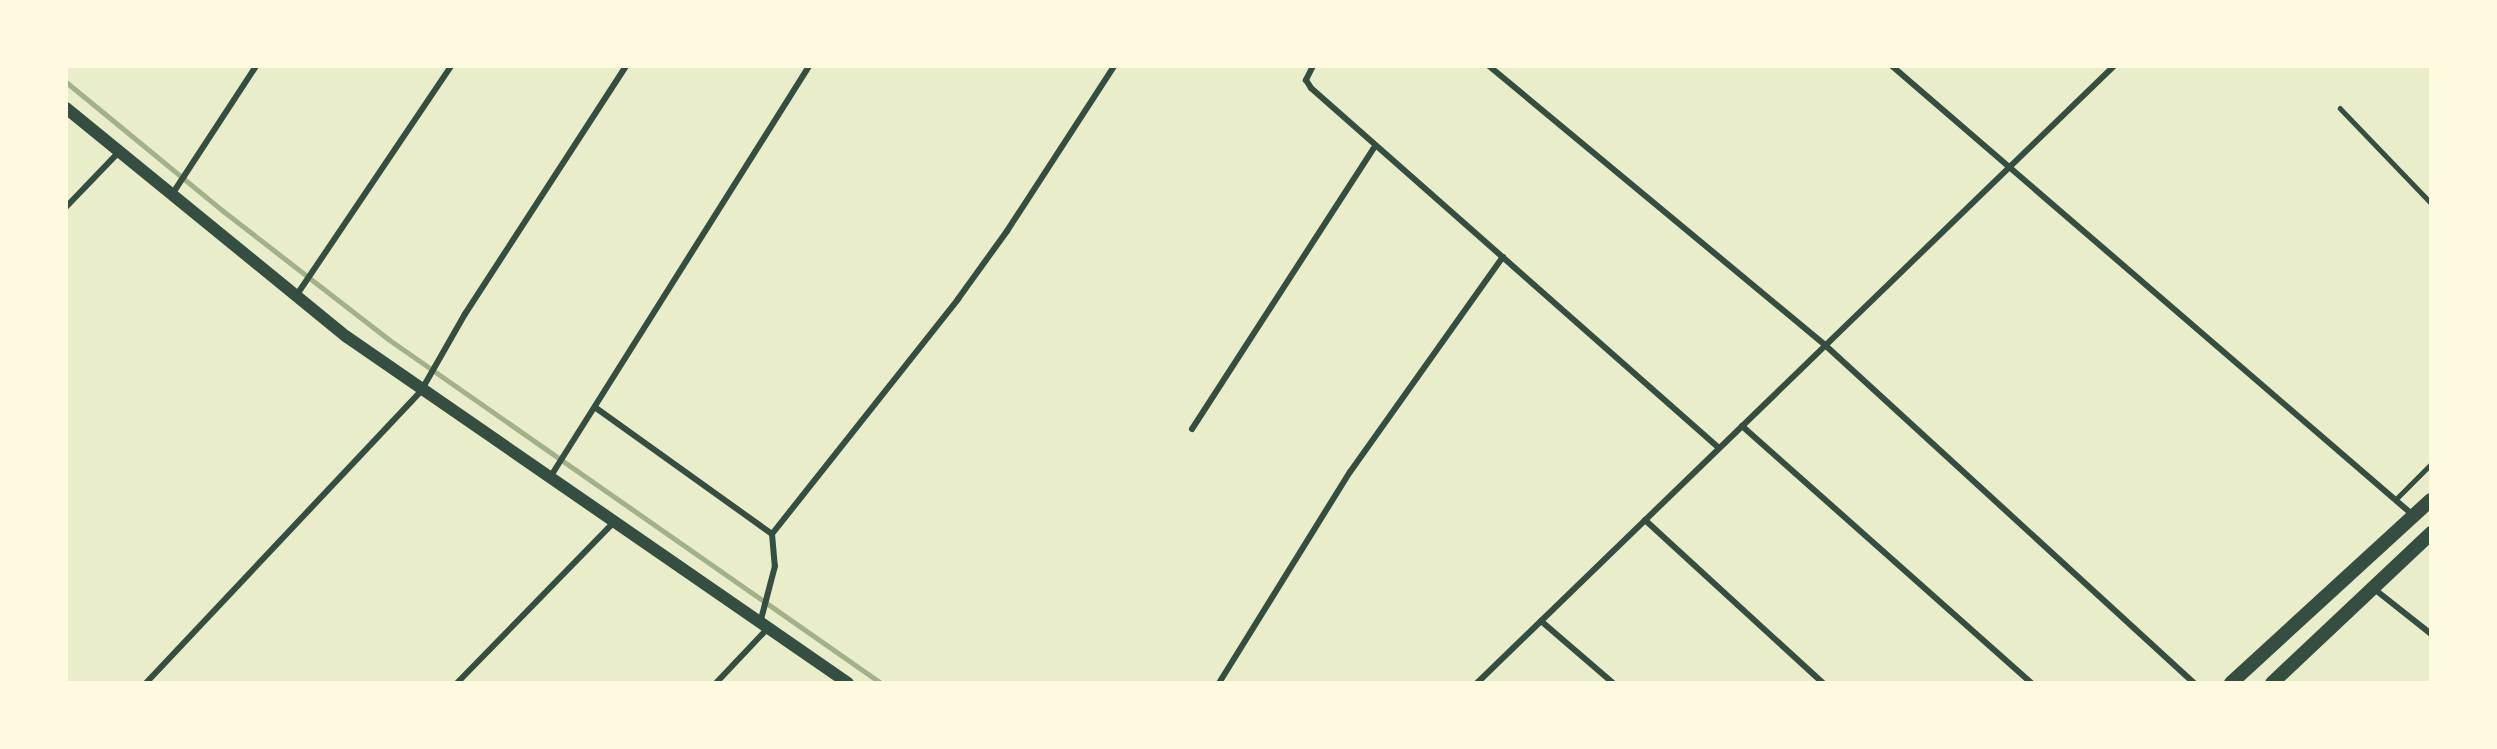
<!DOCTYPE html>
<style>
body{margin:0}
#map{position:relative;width:2497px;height:749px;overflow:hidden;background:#e9edc9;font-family:Signika,sans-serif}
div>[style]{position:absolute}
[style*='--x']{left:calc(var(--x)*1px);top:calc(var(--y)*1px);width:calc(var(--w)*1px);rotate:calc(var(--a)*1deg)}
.stream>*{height:5px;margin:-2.5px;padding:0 2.5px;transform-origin:2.5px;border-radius:2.5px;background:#a3b18a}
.service>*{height:4.5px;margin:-2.25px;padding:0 2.25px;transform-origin:2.25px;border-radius:2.25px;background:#344e41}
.minor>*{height:6px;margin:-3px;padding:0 3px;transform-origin:3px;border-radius:3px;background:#344e41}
.secondary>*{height:12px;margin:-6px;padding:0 6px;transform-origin:6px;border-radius:6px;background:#344e41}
.trunk>*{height:14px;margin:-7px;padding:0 7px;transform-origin:7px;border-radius:7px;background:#344e41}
span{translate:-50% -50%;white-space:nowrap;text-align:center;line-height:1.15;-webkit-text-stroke:4.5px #fefae0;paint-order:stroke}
.frame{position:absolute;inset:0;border:68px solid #fefae0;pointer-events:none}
</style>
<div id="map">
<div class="stream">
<div style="--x:66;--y:82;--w:203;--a:39.4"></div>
<div style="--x:223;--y:211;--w:209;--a:37.8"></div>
<div style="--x:388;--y:339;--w:601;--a:34.91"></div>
</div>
<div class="service">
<div style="--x:2340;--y:108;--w:132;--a:46.2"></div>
<div style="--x:2395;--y:500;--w:51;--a:-45"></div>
</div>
<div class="minor">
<div style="--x:1313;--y:66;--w:16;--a:117"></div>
<div style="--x:1306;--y:80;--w:9;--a:58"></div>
<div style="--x:1311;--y:88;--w:544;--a:41.42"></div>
<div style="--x:1489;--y:66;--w:437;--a:39.7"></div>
<div style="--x:1825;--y:345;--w:500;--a:42.49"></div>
<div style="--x:1892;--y:66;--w:689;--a:40.76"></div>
<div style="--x:171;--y:196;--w:155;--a:-56.8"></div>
<div style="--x:66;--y:207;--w:74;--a:-46.1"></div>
<div style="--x:296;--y:296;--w:277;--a:-56"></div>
<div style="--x:596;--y:408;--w:216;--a:35.6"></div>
<div style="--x:772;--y:534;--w:32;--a:85"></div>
<div style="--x:775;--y:566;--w:59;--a:104.7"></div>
<div style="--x:1742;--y:426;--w:387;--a:41.6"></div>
<div style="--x:1192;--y:429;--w:337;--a:-57.1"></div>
<div style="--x:549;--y:479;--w:488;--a:-57.8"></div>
<div style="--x:1645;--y:520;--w:241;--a:42.5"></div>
<div style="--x:772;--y:534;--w:300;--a:-51.6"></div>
<div style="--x:958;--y:299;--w:84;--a:-54.2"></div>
<div style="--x:1007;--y:231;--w:197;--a:-57"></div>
<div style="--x:2373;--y:588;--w:74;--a:38.4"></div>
<div style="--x:1541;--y:621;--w:95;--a:40.7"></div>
<div style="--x:146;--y:683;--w:401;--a:-46.7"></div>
<div style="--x:421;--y:391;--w:89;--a:-60.3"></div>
<div style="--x:465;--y:314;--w:296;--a:-57"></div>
<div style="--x:457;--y:683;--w:223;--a:-45.7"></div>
<div style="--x:716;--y:683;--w:74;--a:-46.6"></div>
<div style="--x:1219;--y:683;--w:248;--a:-58.2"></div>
<div style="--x:1350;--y:472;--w:264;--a:-54.6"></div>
<div style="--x:1477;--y:683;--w:887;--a:-44.09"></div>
</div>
<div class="secondary">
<div style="--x:66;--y:108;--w:362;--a:39.2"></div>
<div style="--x:347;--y:337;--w:609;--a:34.63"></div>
</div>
<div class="trunk">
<div style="--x:2231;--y:683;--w:271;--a:-42.5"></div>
<div style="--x:2272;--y:683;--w:219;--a:-43.3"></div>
</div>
<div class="frame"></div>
</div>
